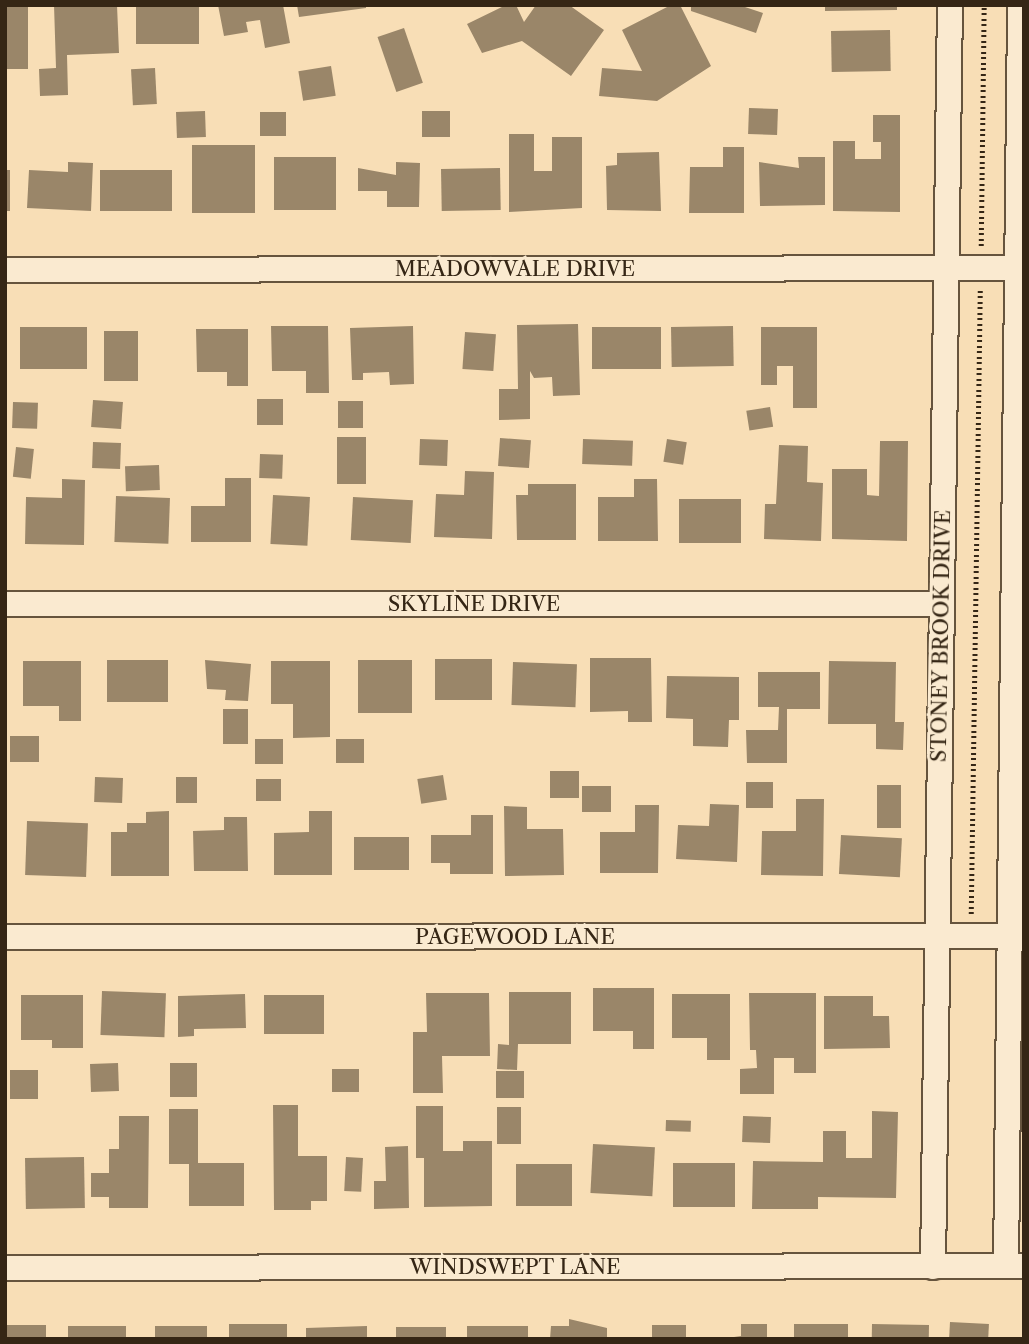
<!DOCTYPE html>
<style>
body{margin:0}
#map{position:relative;width:1029px;height:1344px;overflow:hidden;background:#f8deb6;font-family:"Libre Caslon Text",serif}
div>[style]{position:absolute}
[style*='--x']{left:calc(var(--x)*1px);top:calc(var(--y)*1px);width:calc(var(--w)*1px);rotate:calc(var(--a)*1deg)}
.building>*{inset:0;background:#9a8669;transform-origin:0 0}
.path>*{height:4.5px;margin-top:-2.25px;transform-origin:0;background:repeating-linear-gradient(90deg,#352615 0 2px,transparent 0 5.5px)}
.roads{filter:drop-shadow(2px 0 #66543d) drop-shadow(-2px 0 #66543d) drop-shadow(0 2px #66543d) drop-shadow(0 -2px #66543d)}
.street>*{height:24px;margin:-12px;padding:0 12px;transform-origin:12px;border-radius:12px;background:#faead0}
span{translate:-50% -50%;white-space:nowrap;text-align:center;line-height:1.15;-webkit-text-stroke:6px #faead0;paint-order:stroke}
.street-label{font-size:21px;color:#352615}
.frame{position:absolute;inset:0;border:7px solid #352615;pointer-events:none}
</style>
<div id="map">
<div class="building">
<div style="left:5px;top:5px;width:23px;height:64px"></div>
<div style="clip-path:polygon(54px 5px,117px 5px,119px 53px,67px 55px,68px 95px,40px 96px,39px 69px,56px 68px)"></div>
<div style="left:136px;top:5px;width:63px;height:39px"></div>
<div style="clip-path:polygon(218px 5px,283px 5px,290px 43px,265px 48px,260px 20px,246px 22px,248px 32px,224px 36px)"></div>
<div style="clip-path:polygon(297px 5px,366px 5px,366px 8px,299px 17px)"></div>
<div style="clip-path:polygon(506px 5px,516px 5px,524px 22px,536px 5px,569px 5px,604px 30px,571px 76px,522px 41px,482px 53px,467px 24px)"></div>
<div style="clip-path:polygon(671px 5px,680px 5px,711px 66px,657px 101px,599px 96px,602px 68px,642px 71px,622px 30px)"></div>
<div style="clip-path:polygon(691px 5px,739px 5px,763px 13px,756px 33px,691px 11px)"></div>
<div style="clip-path:polygon(825px 5px,897px 5px,897px 10px,825px 11px)"></div>
<div style="left:404px;top:28px;width:58px;height:28px;rotate:71deg"></div>
<div style="left:890px;top:30px;width:41px;height:59px;rotate:89deg"></div>
<div style="left:331px;top:66px;width:30px;height:33px;rotate:81deg"></div>
<div style="left:155px;top:68px;width:36px;height:24px;rotate:87deg"></div>
<div style="left:749px;top:108px;width:29px;height:26px;rotate:2deg"></div>
<div style="left:205px;top:111px;width:26px;height:29px;rotate:88deg"></div>
<div style="left:422px;top:111px;width:28px;height:26px"></div>
<div style="left:260px;top:112px;width:26px;height:24px"></div>
<div style="clip-path:polygon(873px 115px,900px 115px,900px 212px,833px 211px,833px 141px,855px 141px,855px 159px,881px 159px,881px 142px,873px 142px)"></div>
<div style="clip-path:polygon(509px 134px,534px 134px,534px 171px,552px 171px,552px 137px,582px 137px,582px 208px,509px 212px)"></div>
<div style="left:255px;top:145px;width:68px;height:63px;rotate:90deg"></div>
<div style="clip-path:polygon(723px 147px,744px 147px,744px 213px,689px 213px,690px 167px,723px 167px)"></div>
<div style="clip-path:polygon(659px 152px,661px 211px,607px 210px,606px 166px,617px 165px,617px 153px)"></div>
<div style="left:274px;top:157px;width:62px;height:53px"></div>
<div style="clip-path:polygon(798px 157px,825px 157px,825px 205px,760px 206px,759px 162px,799px 168px)"></div>
<div style="clip-path:polygon(68px 162px,93px 163px,91px 211px,27px 208px,29px 170px,68px 172px)"></div>
<div style="clip-path:polygon(396px 162px,420px 163px,419px 207px,387px 207px,387px 191px,358px 191px,358px 168px,396px 175px)"></div>
<div style="left:500px;top:168px;width:42px;height:59px;rotate:89deg"></div>
<div style="left:5px;top:170px;width:5px;height:41px"></div>
<div style="left:100px;top:170px;width:72px;height:41px"></div>
<div style="clip-path:polygon(578px 324px,580px 395px,553px 396px,552px 377px,534px 378px,530px 371px,530px 419px,499px 420px,499px 389px,518px 389px,517px 325px)"></div>
<div style="clip-path:polygon(271px 326px,328px 326px,329px 393px,306px 393px,306px 371px,272px 371px)"></div>
<div style="clip-path:polygon(413px 326px,414px 384px,390px 385px,389px 372px,363px 373px,363px 380px,352px 380px,350px 328px)"></div>
<div style="left:733px;top:326px;width:40px;height:62px;rotate:89deg"></div>
<div style="left:20px;top:327px;width:67px;height:42px"></div>
<div style="left:592px;top:327px;width:69px;height:42px"></div>
<div style="clip-path:polygon(761px 327px,817px 327px,817px 408px,793px 408px,793px 366px,777px 366px,777px 385px,761px 385px)"></div>
<div style="clip-path:polygon(196px 329px,248px 329px,248px 386px,227px 386px,227px 372px,197px 372px)"></div>
<div style="left:104px;top:331px;width:34px;height:50px"></div>
<div style="left:465px;top:332px;width:31px;height:37px;rotate:4deg"></div>
<div style="left:257px;top:399px;width:26px;height:26px"></div>
<div style="left:93px;top:400px;width:30px;height:27px;rotate:4deg"></div>
<div style="left:338px;top:401px;width:25px;height:27px"></div>
<div style="left:13px;top:402px;width:25px;height:26px;rotate:2deg"></div>
<div style="left:770px;top:407px;width:20px;height:24px;rotate:81deg"></div>
<div style="left:337px;top:437px;width:29px;height:47px"></div>
<div style="left:500px;top:438px;width:31px;height:28px;rotate:4deg"></div>
<div style="left:420px;top:439px;width:28px;height:26px;rotate:2deg"></div>
<div style="left:583px;top:439px;width:50px;height:25px;rotate:2deg"></div>
<div style="left:667px;top:439px;width:20px;height:23px;rotate:9deg"></div>
<div style="clip-path:polygon(880px 441px,908px 441px,907px 541px,832px 539px,832px 469px,867px 469px,867px 495px,879px 496px)"></div>
<div style="left:93px;top:442px;width:28px;height:26px;rotate:2deg"></div>
<div style="clip-path:polygon(779px 445px,808px 446px,807px 482px,823px 483px,821px 541px,764px 539px,765px 504px,776px 504px)"></div>
<div style="left:16px;top:447px;width:18px;height:30px;rotate:6deg"></div>
<div style="left:260px;top:454px;width:23px;height:24px;rotate:2deg"></div>
<div style="left:159px;top:465px;width:25px;height:34px;rotate:88deg"></div>
<div style="clip-path:polygon(465px 471px,494px 472px,492px 539px,434px 537px,436px 494px,464px 495px)"></div>
<div style="clip-path:polygon(225px 478px,251px 478px,251px 542px,191px 542px,191px 506px,225px 506px)"></div>
<div style="clip-path:polygon(62px 479px,85px 480px,84px 545px,25px 544px,26px 497px,62px 498px)"></div>
<div style="clip-path:polygon(634px 479px,657px 479px,658px 541px,598px 541px,598px 497px,634px 497px)"></div>
<div style="clip-path:polygon(528px 484px,576px 484px,576px 540px,517px 540px,516px 495px,528px 495px)"></div>
<div style="left:273px;top:495px;width:37px;height:49px;rotate:3deg"></div>
<div style="left:116px;top:496px;width:54px;height:46px;rotate:2deg"></div>
<div style="left:353px;top:497px;width:60px;height:43px;rotate:3deg"></div>
<div style="left:679px;top:499px;width:62px;height:44px"></div>
<div style="clip-path:polygon(590px 658px,651px 658px,652px 722px,628px 722px,628px 711px,590px 712px)"></div>
<div style="left:435px;top:659px;width:57px;height:41px"></div>
<div style="left:107px;top:660px;width:61px;height:42px"></div>
<div style="clip-path:polygon(205px 660px,251px 664px,248px 701px,225px 700px,226px 690px,207px 689px)"></div>
<div style="left:358px;top:660px;width:54px;height:53px"></div>
<div style="clip-path:polygon(23px 661px,81px 661px,81px 721px,59px 721px,59px 706px,23px 706px)"></div>
<div style="clip-path:polygon(271px 661px,330px 661px,330px 737px,293px 738px,293px 704px,271px 704px)"></div>
<div style="clip-path:polygon(829px 661px,896px 662px,895px 722px,904px 722px,903px 750px,876px 749px,876px 724px,828px 724px)"></div>
<div style="left:513px;top:662px;width:64px;height:43px;rotate:2deg"></div>
<div style="clip-path:polygon(758px 672px,820px 672px,820px 709px,787px 709px,787px 763px,747px 763px,746px 730px,778px 730px,779px 707px,758px 707px)"></div>
<div style="clip-path:polygon(667px 676px,739px 677px,739px 720px,729px 720px,728px 747px,693px 746px,693px 719px,666px 718px)"></div>
<div style="left:248px;top:709px;width:35px;height:25px;rotate:90deg"></div>
<div style="left:39px;top:736px;width:26px;height:29px;rotate:90deg"></div>
<div style="left:255px;top:739px;width:28px;height:25px"></div>
<div style="left:364px;top:739px;width:24px;height:28px;rotate:90deg"></div>
<div style="left:550px;top:771px;width:29px;height:27px"></div>
<div style="left:443px;top:775px;width:25px;height:26px;rotate:81deg"></div>
<div style="left:95px;top:777px;width:28px;height:25px;rotate:2deg"></div>
<div style="left:197px;top:777px;width:26px;height:21px;rotate:90deg"></div>
<div style="left:256px;top:779px;width:25px;height:22px"></div>
<div style="left:746px;top:782px;width:27px;height:26px"></div>
<div style="left:901px;top:785px;width:43px;height:24px;rotate:90deg"></div>
<div style="left:582px;top:786px;width:29px;height:26px"></div>
<div style="clip-path:polygon(796px 799px,824px 799px,823px 876px,761px 875px,762px 831px,796px 831px)"></div>
<div style="clip-path:polygon(710px 804px,739px 805px,737px 862px,676px 859px,678px 825px,709px 826px)"></div>
<div style="clip-path:polygon(635px 805px,659px 805px,658px 873px,600px 873px,600px 832px,635px 832px)"></div>
<div style="clip-path:polygon(504px 806px,527px 807px,527px 829px,563px 829px,564px 875px,505px 876px)"></div>
<div style="clip-path:polygon(169px 811px,169px 876px,111px 876px,111px 832px,127px 832px,127px 823px,146px 823px,146px 812px)"></div>
<div style="clip-path:polygon(309px 811px,332px 811px,332px 875px,274px 875px,274px 833px,309px 832px)"></div>
<div style="clip-path:polygon(471px 815px,493px 815px,493px 874px,450px 874px,450px 863px,431px 863px,431px 835px,471px 835px)"></div>
<div style="clip-path:polygon(224px 817px,247px 817px,248px 871px,194px 871px,193px 831px,224px 830px)"></div>
<div style="left:27px;top:821px;width:61px;height:54px;rotate:2deg"></div>
<div style="left:841px;top:835px;width:61px;height:39px;rotate:3deg"></div>
<div style="left:354px;top:837px;width:55px;height:33px"></div>
<div style="clip-path:polygon(593px 988px,654px 988px,654px 1049px,633px 1049px,633px 1031px,593px 1031px)"></div>
<div style="left:102px;top:991px;width:64px;height:44px;rotate:2deg"></div>
<div style="clip-path:polygon(509px 992px,571px 992px,571px 1044px,518px 1044px,517px 1070px,497px 1069px,498px 1044px,509px 1045px)"></div>
<div style="clip-path:polygon(426px 993px,489px 993px,490px 1056px,442px 1056px,443px 1093px,413px 1093px,413px 1032px,427px 1032px)"></div>
<div style="clip-path:polygon(749px 993px,816px 993px,816px 1073px,794px 1073px,794px 1058px,774px 1058px,774px 1094px,740px 1094px,740px 1069px,757px 1068px,756px 1050px,750px 1050px)"></div>
<div style="clip-path:polygon(245px 994px,246px 1028px,194px 1029px,194px 1036px,178px 1037px,178px 996px)"></div>
<div style="clip-path:polygon(672px 994px,730px 994px,730px 1060px,707px 1060px,707px 1038px,672px 1038px)"></div>
<div style="clip-path:polygon(21px 995px,83px 995px,83px 1048px,52px 1048px,52px 1040px,21px 1040px)"></div>
<div style="left:324px;top:995px;width:39px;height:60px;rotate:90deg"></div>
<div style="clip-path:polygon(824px 996px,873px 996px,873px 1016px,889px 1016px,890px 1048px,824px 1049px)"></div>
<div style="left:118px;top:1063px;width:28px;height:28px;rotate:88deg"></div>
<div style="left:170px;top:1063px;width:27px;height:34px"></div>
<div style="left:332px;top:1069px;width:27px;height:23px"></div>
<div style="left:10px;top:1070px;width:28px;height:29px"></div>
<div style="left:496px;top:1071px;width:28px;height:27px"></div>
<div style="clip-path:polygon(273px 1105px,298px 1105px,298px 1156px,327px 1156px,327px 1201px,311px 1201px,311px 1210px,274px 1210px)"></div>
<div style="clip-path:polygon(416px 1106px,443px 1106px,443px 1151px,463px 1151px,463px 1141px,492px 1141px,492px 1206px,424px 1207px,424px 1158px,416px 1158px)"></div>
<div style="left:497px;top:1107px;width:24px;height:37px"></div>
<div style="clip-path:polygon(169px 1109px,198px 1109px,198px 1163px,244px 1163px,244px 1206px,189px 1206px,189px 1164px,169px 1164px)"></div>
<div style="clip-path:polygon(872px 1111px,898px 1112px,896px 1198px,818px 1197px,818px 1209px,752px 1209px,753px 1161px,823px 1162px,823px 1131px,846px 1131px,846px 1158px,872px 1158px)"></div>
<div style="clip-path:polygon(119px 1116px,149px 1116px,148px 1208px,109px 1208px,109px 1197px,91px 1197px,91px 1173px,109px 1173px,109px 1149px,119px 1149px)"></div>
<div style="left:743px;top:1116px;width:28px;height:26px;rotate:2deg"></div>
<div style="left:666px;top:1120px;width:25px;height:11px;rotate:2deg"></div>
<div style="left:593px;top:1144px;width:62px;height:49px;rotate:3deg"></div>
<div style="clip-path:polygon(408px 1146px,409px 1208px,374px 1209px,374px 1181px,386px 1181px,385px 1147px)"></div>
<div style="left:84px;top:1157px;width:51px;height:59px;rotate:89deg"></div>
<div style="left:346px;top:1157px;width:17px;height:34px;rotate:3deg"></div>
<div style="left:673px;top:1163px;width:62px;height:44px"></div>
<div style="left:516px;top:1164px;width:56px;height:42px"></div>
<div style="clip-path:polygon(569px 1319px,607px 1328px,607px 1339px,550px 1339px,551px 1326px,569px 1326px)"></div>
<div style="left:950px;top:1322px;width:39px;height:17px;rotate:3deg"></div>
<div style="left:229px;top:1324px;width:58px;height:15px"></div>
<div style="clip-path:polygon(741px 1324px,767px 1324px,767px 1339px,720px 1339px,741px 1336px)"></div>
<div style="left:794px;top:1324px;width:54px;height:15px"></div>
<div style="left:872px;top:1324px;width:57px;height:15px;rotate:1deg"></div>
<div style="left:5px;top:1325px;width:41px;height:14px"></div>
<div style="left:652px;top:1325px;width:34px;height:14px"></div>
<div style="left:68px;top:1326px;width:58px;height:13px"></div>
<div style="left:207px;top:1326px;width:13px;height:52px;rotate:90deg"></div>
<div style="clip-path:polygon(367px 1326px,367px 1339px,306px 1339px,306px 1328px)"></div>
<div style="left:467px;top:1326px;width:61px;height:13px"></div>
<div style="left:396px;top:1327px;width:50px;height:12px"></div>
</div>
<div class="path">
<div style="--x:981;--y:246;--w:241;--a:-89.3"></div>
<div style="--x:971;--y:914;--w:624;--a:-89.17"></div>
</div>
<div class="roads">
<div class="street">
<div style="--x:5;--y:270;--w:1019;--a:-0.11"></div>
<div style="--x:5;--y:604;--w:937;--a:0"></div>
<div style="--x:5;--y:937;--w:1018;--a:-0.06"></div>
<div style="--x:1006;--y:1266;--w:1261;--a:-89.36"></div>
<div style="--x:933;--y:1267;--w:1262;--a:-89.23"></div>
<div style="--x:5;--y:1268;--w:1019;--a:-0.11"></div>
</div>
</div>
<div class="street-label">
<span style="left:515px;top:269px">MEADOWVALE DRIVE</span>
<span style="left:474px;top:604px">SKYLINE DRIVE</span>
<span style="left:941px;top:636px;rotate:-89deg">STONEY BROOK DRIVE</span>
<span style="left:515px;top:937px">PAGEWOOD LANE</span>
<span style="left:515px;top:1267px">WINDSWEPT LANE</span>
</div>
<div class="frame"></div>
</div>
